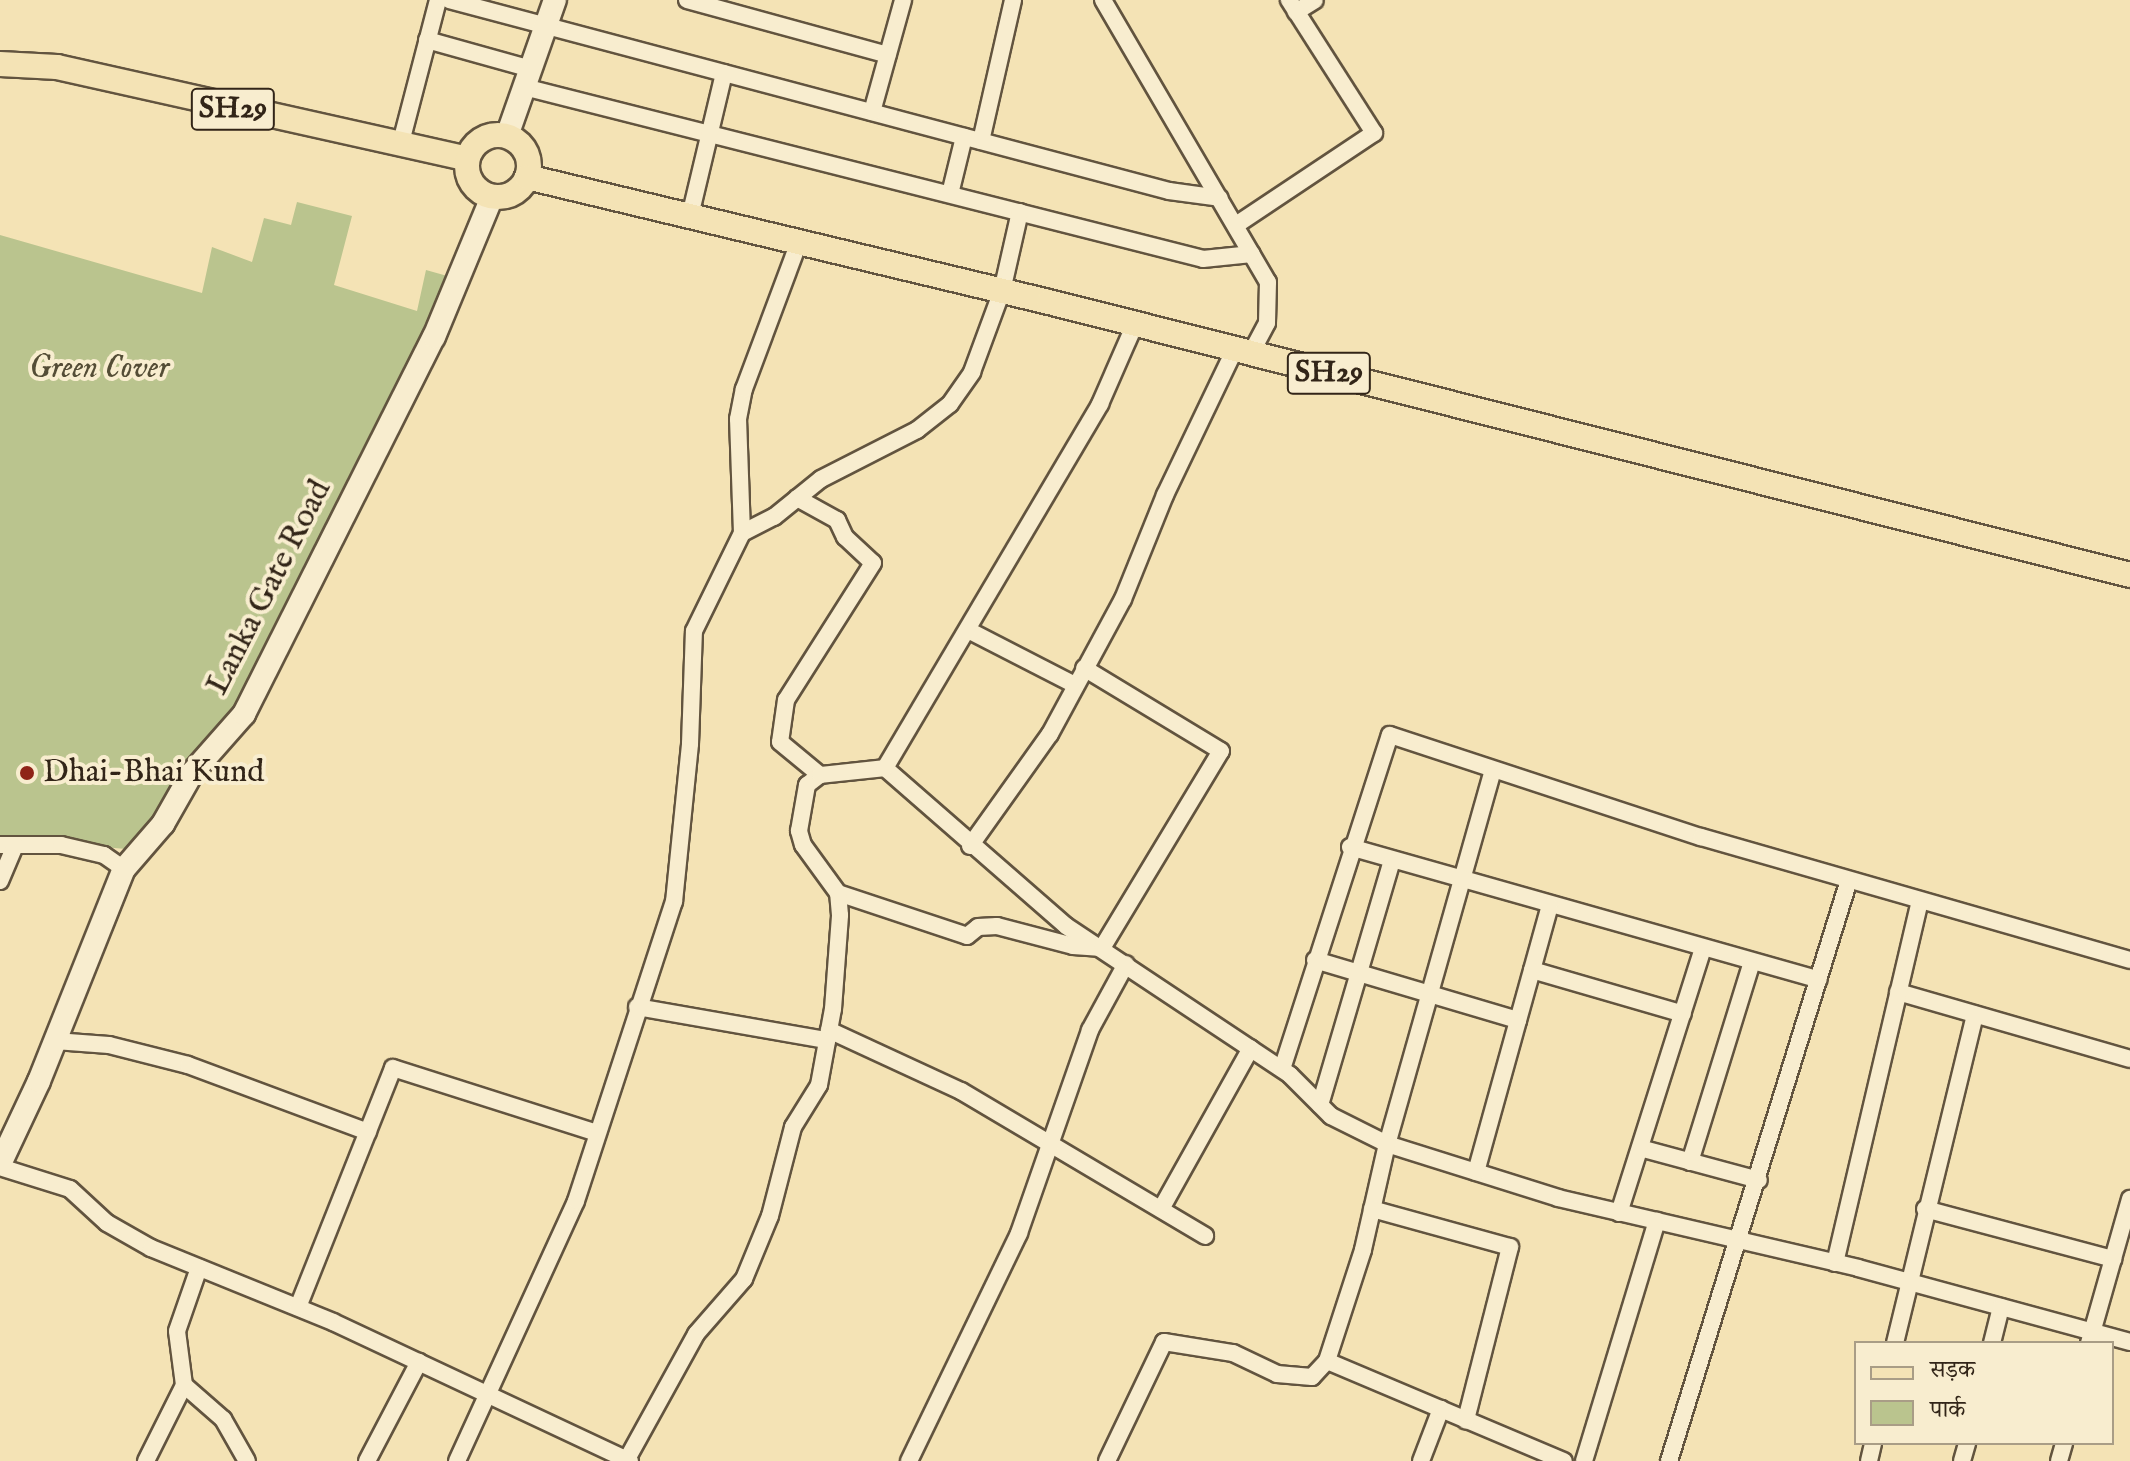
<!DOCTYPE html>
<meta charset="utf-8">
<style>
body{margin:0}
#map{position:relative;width:2130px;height:1461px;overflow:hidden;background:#f4e3b5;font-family:"IM FELL English","Noto Serif Devanagari",serif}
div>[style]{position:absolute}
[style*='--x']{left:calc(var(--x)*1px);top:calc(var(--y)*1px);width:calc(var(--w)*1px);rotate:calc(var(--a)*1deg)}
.green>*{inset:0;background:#bac48e}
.roads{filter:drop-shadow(2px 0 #62543f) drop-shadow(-2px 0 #62543f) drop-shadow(0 2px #62543f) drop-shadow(0 -2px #62543f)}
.street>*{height:16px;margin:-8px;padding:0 8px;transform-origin:8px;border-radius:8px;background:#f8edcf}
.secondary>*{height:22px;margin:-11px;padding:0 11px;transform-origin:11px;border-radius:11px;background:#f8edcf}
.primary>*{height:24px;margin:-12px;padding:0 12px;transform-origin:12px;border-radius:12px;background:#f4e3b5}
.primary>.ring{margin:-12px;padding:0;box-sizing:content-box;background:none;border:24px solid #f4e3b5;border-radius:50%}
.dots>*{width:22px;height:22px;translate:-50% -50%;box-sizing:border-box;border:4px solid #f8edcf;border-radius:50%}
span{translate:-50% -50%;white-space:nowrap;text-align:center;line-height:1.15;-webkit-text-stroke:8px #f8edcf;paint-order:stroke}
.shield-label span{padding:2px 6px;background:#f8edcf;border:2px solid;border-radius:6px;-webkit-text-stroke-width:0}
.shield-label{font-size:30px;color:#322518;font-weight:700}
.park-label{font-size:32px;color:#544d36;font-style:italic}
.street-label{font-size:32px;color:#322518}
.poi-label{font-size:32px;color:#322518}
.left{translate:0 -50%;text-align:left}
.legend{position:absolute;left:1854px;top:1341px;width:260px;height:104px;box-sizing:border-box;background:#f8edcf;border:2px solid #a99d86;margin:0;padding:10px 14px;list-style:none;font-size:24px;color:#322518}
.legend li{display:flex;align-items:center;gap:16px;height:40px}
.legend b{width:40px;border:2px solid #a99d86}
</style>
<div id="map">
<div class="green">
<div style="clip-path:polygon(297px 202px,352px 216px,334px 285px,417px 311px,426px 270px,458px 279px,244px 714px,126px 849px,0 838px,0 235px,202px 293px,212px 247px,252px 262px,264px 218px,291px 225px)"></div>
</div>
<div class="roads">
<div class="street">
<div style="--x:449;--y:0;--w:745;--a:14.86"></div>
<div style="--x:1169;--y:191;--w:51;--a:7.8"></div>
<div style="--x:687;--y:0;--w:208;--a:15.3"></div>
<div style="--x:1103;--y:0;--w:327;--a:59.7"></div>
<div style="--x:1268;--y:282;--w:41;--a:91.4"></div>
<div style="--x:1267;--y:323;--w:34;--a:118"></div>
<div style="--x:1296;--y:12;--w:22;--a:-32"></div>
<div style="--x:427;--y:40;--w:108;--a:15.6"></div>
<div style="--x:524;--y:87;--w:700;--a:14.21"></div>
<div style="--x:1203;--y:259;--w:49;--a:-5.8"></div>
<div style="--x:872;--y:112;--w:116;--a:-74.5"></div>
<div style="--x:981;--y:141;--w:145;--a:-77.2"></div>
<div style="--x:400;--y:146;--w:151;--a:-75.4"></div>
<div style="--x:950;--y:194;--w:59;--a:-76.2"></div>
<div style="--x:690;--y:216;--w:147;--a:-76.6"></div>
<div style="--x:1236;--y:225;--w:166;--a:-33.7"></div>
<div style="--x:1374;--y:133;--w:158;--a:-122.6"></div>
<div style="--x:797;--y:498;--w:46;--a:28.8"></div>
<div style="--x:837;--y:520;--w:19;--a:65"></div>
<div style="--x:845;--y:537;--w:38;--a:43"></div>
<div style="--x:873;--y:563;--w:162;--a:122.4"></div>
<div style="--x:786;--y:700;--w:42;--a:98.1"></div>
<div style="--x:780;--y:742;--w:52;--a:39.5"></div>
<div style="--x:742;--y:533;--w:36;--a:-27"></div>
<div style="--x:774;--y:517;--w:60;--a:-39"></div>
<div style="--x:821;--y:479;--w:108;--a:-27"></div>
<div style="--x:917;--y:430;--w:42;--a:-38.2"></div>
<div style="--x:950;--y:404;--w:39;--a:-55"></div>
<div style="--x:972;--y:372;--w:86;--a:-69.7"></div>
<div style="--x:1002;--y:291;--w:81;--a:-77.2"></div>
<div style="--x:968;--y:630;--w:120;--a:27.2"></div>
<div style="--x:885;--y:768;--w:240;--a:41.1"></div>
<div style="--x:1066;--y:926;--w:269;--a:33.6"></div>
<div style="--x:1290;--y:1075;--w:58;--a:45"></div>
<div style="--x:1331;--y:1116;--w:63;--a:26.6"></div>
<div style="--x:1387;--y:1144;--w:179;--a:17.5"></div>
<div style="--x:1558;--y:1198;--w:308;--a:13.1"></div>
<div style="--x:1858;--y:1268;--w:282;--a:15.2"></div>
<div style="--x:1493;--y:770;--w:389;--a:105.8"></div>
<div style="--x:1387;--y:1144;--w:109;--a:102.8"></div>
<div style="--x:1363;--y:1250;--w:117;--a:108"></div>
<div style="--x:1327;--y:1361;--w:257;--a:22.9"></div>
<div style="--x:0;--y:845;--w:61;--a:0"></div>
<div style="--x:61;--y:845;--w:44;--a:13.1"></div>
<div style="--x:104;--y:855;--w:24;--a:35"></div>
<div style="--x:970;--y:846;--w:138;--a:-54.5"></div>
<div style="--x:1050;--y:734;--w:153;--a:-61.6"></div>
<div style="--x:1123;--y:599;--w:112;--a:-68"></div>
<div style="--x:1165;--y:495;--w:162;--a:-64.4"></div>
<div style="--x:1350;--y:847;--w:487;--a:15.8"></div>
<div style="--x:0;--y:881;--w:39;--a:-67"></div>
<div style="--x:838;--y:893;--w:136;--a:18.4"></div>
<div style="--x:967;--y:936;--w:14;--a:-39"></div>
<div style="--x:978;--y:927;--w:19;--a:-3"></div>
<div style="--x:997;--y:926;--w:79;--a:14.7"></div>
<div style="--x:1073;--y:946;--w:29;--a:4"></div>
<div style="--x:1102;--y:948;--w:230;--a:-58.9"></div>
<div style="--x:1221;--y:751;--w:160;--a:-148.8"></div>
<div style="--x:1315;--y:960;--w:212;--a:16.5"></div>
<div style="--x:1532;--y:970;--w:157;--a:16.2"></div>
<div style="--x:1898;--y:992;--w:241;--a:16.1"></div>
<div style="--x:637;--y:1007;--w:193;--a:9.9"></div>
<div style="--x:829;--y:1030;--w:145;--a:24.8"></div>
<div style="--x:961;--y:1091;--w:284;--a:30.7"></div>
<div style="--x:55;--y:1041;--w:54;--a:4.2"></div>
<div style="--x:109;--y:1045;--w:81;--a:14.2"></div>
<div style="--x:188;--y:1065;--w:192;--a:20.4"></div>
<div style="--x:1282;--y:1069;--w:351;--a:-72.1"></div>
<div style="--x:1390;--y:735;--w:327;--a:18.2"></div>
<div style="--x:1701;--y:837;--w:446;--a:16"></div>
<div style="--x:1320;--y:1105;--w:255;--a:-73.6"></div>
<div style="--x:1640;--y:1148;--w:123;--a:15.1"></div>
<div style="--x:1690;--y:1162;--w:209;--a:-72.8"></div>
<div style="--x:0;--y:1167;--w:73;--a:17.4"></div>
<div style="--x:70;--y:1189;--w:50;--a:42.6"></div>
<div style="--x:107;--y:1223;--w:51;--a:29.6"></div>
<div style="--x:151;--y:1248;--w:196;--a:22.1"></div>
<div style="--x:333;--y:1322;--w:328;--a:25.1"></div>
<div style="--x:1476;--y:1172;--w:276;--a:-74.5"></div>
<div style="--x:1161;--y:1209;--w:184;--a:-60.8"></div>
<div style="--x:1372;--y:1209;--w:143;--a:15.4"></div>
<div style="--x:1510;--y:1247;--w:179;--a:104.3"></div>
<div style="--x:1925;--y:1209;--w:195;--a:14.9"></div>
<div style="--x:1619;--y:1213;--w:278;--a:-72.4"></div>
<div style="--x:1835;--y:1263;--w:372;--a:-76.8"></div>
<div style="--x:298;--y:1307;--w:257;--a:-68.3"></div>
<div style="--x:393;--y:1068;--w:214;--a:17.7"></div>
<div style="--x:1895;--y:1343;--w:338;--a:-76.3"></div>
<div style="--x:1992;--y:1343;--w:37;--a:-76"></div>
<div style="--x:2089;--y:1343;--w:150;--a:-74.1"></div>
<div style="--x:184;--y:1385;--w:52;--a:41.1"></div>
<div style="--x:223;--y:1419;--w:48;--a:60.3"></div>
<div style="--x:146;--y:1461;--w:85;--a:-63.4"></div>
<div style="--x:184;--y:1385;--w:54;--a:-97.4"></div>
<div style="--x:177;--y:1331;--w:67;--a:-70.8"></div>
<div style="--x:367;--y:1461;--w:112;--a:-62.3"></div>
<div style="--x:457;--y:1461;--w:286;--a:-65.4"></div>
<div style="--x:576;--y:1201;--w:315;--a:-71.9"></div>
<div style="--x:674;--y:902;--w:159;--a:-84.2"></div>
<div style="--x:690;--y:744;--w:113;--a:-88"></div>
<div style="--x:694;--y:631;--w:109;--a:-63.9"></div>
<div style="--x:742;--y:533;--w:114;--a:-92"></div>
<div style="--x:738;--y:419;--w:31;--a:-79"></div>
<div style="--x:744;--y:389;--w:157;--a:-69.5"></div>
<div style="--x:626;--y:1461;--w:145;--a:-61.1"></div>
<div style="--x:696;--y:1334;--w:73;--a:-48.9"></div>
<div style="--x:744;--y:1279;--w:68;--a:-67.6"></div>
<div style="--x:770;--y:1216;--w:92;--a:-75.5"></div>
<div style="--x:793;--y:1127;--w:49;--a:-58.2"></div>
<div style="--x:819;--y:1085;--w:77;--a:-79.6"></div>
<div style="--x:833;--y:1009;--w:94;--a:-85.7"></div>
<div style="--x:840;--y:915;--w:22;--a:-95"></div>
<div style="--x:838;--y:893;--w:59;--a:-126.1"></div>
<div style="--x:803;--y:845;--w:15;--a:-106"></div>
<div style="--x:799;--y:831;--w:47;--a:-80.1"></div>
<div style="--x:807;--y:785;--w:16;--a:-38"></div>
<div style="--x:820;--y:775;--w:65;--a:-6.1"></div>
<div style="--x:885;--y:768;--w:423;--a:-59.4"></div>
<div style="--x:1100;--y:404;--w:87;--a:-66.4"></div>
<div style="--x:909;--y:1461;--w:253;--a:-64.2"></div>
<div style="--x:1019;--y:1233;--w:215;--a:-70.7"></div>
<div style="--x:1090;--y:1030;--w:75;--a:-61.4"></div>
<div style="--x:1107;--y:1461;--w:132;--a:-64.4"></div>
<div style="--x:1164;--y:1342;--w:70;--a:9.1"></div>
<div style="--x:1233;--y:1353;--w:49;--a:25.5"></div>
<div style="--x:1277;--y:1374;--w:35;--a:5"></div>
<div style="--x:1312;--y:1377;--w:22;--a:-47"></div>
<div style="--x:1421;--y:1461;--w:56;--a:-69"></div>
<div style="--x:1584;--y:1461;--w:251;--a:-73.1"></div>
<div style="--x:1669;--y:1461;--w:608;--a:-72.79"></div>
<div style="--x:1869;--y:1461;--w:18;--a:-77"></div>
<div style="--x:1962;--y:1461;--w:19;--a:-74"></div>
<div style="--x:2059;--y:1461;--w:19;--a:-74"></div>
</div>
<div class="secondary">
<div style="--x:507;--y:136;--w:144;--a:-70.6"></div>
<div style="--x:0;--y:1164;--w:92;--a:-64.8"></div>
<div style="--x:39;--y:1081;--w:228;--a:-68.2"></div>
<div style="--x:124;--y:869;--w:60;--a:-49.1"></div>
<div style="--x:163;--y:824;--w:59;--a:-60.4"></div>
<div style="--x:192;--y:773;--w:79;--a:-48.6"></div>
<div style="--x:244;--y:714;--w:422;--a:-63.3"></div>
<div style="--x:434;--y:337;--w:152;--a:-67.5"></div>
</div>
<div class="primary">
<div style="--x:0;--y:64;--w:57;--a:3"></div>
<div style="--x:57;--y:67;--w:420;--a:12.6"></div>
<div class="ring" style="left:467px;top:135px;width:38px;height:38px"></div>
<div style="--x:527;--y:177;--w:537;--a:13.47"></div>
<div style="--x:1049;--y:302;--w:1115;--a:14.17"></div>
</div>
</div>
<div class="dots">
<div style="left:27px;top:773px;background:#8f2418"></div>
</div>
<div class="shield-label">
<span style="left:233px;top:109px">SH29</span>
<span style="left:1329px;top:373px">SH29</span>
</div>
<div class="park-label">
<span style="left:99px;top:369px">Green Cover</span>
</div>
<div class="street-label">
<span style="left:270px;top:588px;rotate:-63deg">Lanka Gate Road</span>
</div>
<div class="poi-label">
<span class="left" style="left:43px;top:773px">Dhai-Bhai Kund</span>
</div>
<ul class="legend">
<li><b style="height:10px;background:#f4e3b5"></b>सड़क</li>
<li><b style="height:22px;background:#bac48e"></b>पार्क</li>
</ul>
</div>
